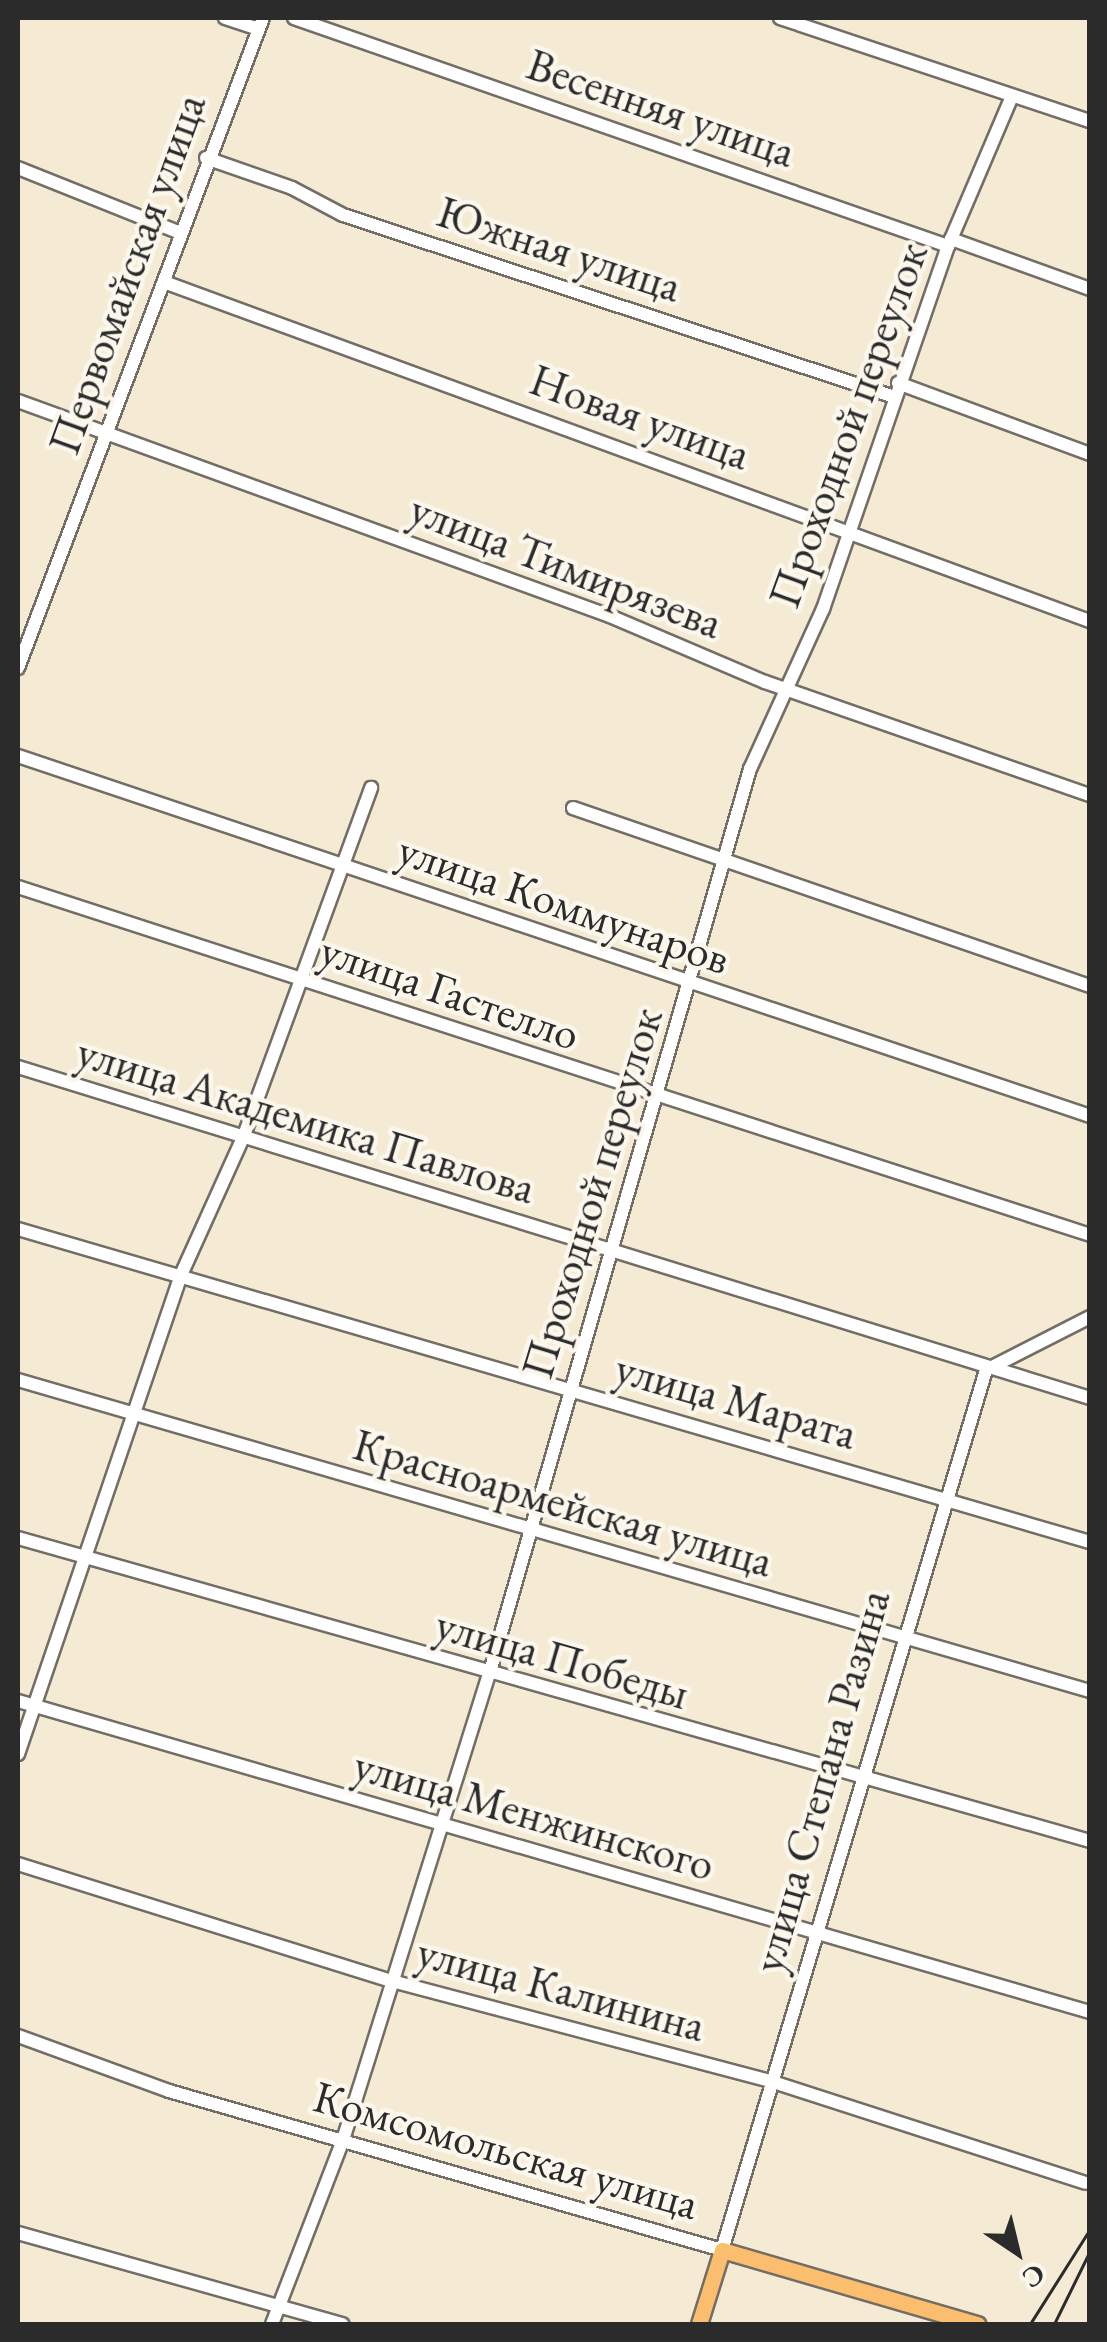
<!DOCTYPE html>
<meta charset="utf-8">
<style>
body{margin:0}
#map{position:relative;width:1107px;height:2342px;overflow:hidden;background:#f5ead4;font-family:"EB Garamond",serif}
div>[style]{position:absolute}
[style*='--x']{left:calc(var(--x)*1px);top:calc(var(--y)*1px);width:calc(var(--w)*1px);rotate:calc(var(--a)*1deg)}
.roads{filter:drop-shadow(2px 0 #726e66) drop-shadow(-2px 0 #726e66) drop-shadow(0 2px #726e66) drop-shadow(0 -2px #726e66)}
.minor>*{height:12px;margin:-6px;padding:0 6px;transform-origin:6px;border-radius:6px;background:#fff}
.major>*{height:15px;margin:-7.5px;padding:0 7.5px;transform-origin:7.5px;border-radius:7.5px;background:#fabe6e}
.rail>*{height:2.5px;margin:-1.25px;padding:0 1.25px;transform-origin:1.25px;border-radius:1.25px;background:#2b2b2b}
span{translate:-50% -50%;white-space:nowrap;text-align:center;line-height:1.15;-webkit-text-stroke:9px #fbf7ec;paint-order:stroke}
.street-label{font-size:45px;color:#2b2b2b}
.frame{position:absolute;inset:0;border:20px solid #2b2b2b;pointer-events:none}
.north{position:absolute;left:967px;top:2202px;width:100px;height:100px;-webkit-text-stroke:8px #fbf7ec;paint-order:stroke;rotate:145deg;font-size:28px;font-weight:700;line-height:40px;text-align:center;color:#2b2b2b}
.north::after{content:'';display:block;margin:auto;width:35px;height:45px;background:#2b2b2b;clip-path:polygon(50% 0,100% 100%,50% 72%,0 100%)}
</style>
<div id="map">
<div class="roads">
<div class="minor">
<div style="--x:225;--y:18;--w:35;--a:18"></div>
<div style="--x:294;--y:18;--w:693;--a:19.22"></div>
<div style="--x:780;--y:18;--w:327;--a:18.4"></div>
<div style="--x:206;--y:158;--w:91;--a:19.2"></div>
<div style="--x:292;--y:188;--w:58;--a:27.9"></div>
<div style="--x:343;--y:215;--w:581;--a:18.25"></div>
<div style="--x:18;--y:168;--w:172;--a:21.8"></div>
<div style="--x:951;--y:239;--w:148;--a:19.8"></div>
<div style="--x:164;--y:282;--w:986;--a:20.11"></div>
<div style="--x:898;--y:383;--w:205;--a:20.3"></div>
<div style="--x:18;--y:401;--w:630;--a:19.96"></div>
<div style="--x:610;--y:616;--w:168;--a:23.1"></div>
<div style="--x:765;--y:682;--w:344;--a:19.2"></div>
<div style="--x:18;--y:668;--w:695;--a:-69.35"></div>
<div style="--x:18;--y:756;--w:1131;--a:18.56"></div>
<div style="--x:573;--y:808;--w:547;--a:19"></div>
<div style="--x:18;--y:887;--w:1127;--a:17.98"></div>
<div style="--x:18;--y:1067;--w:1122;--a:17.16"></div>
<div style="--x:18;--y:1229;--w:1117;--a:16.28"></div>
<div style="--x:18;--y:1380;--w:1116;--a:16.18"></div>
<div style="--x:18;--y:1538;--w:1114;--a:15.78"></div>
<div style="--x:18;--y:1701;--w:1116;--a:16.18"></div>
<div style="--x:18;--y:1754;--w:506;--a:-71.21"></div>
<div style="--x:181;--y:1275;--w:150;--a:-65.7"></div>
<div style="--x:243;--y:1138;--w:373;--a:-69.9"></div>
<div style="--x:18;--y:1864;--w:392;--a:17.4"></div>
<div style="--x:392;--y:1981;--w:394;--a:14.8"></div>
<div style="--x:773;--y:2082;--w:328;--a:17.9"></div>
<div style="--x:18;--y:2036;--w:161;--a:20"></div>
<div style="--x:169;--y:2091;--w:575;--a:16.04"></div>
<div style="--x:722;--y:2250;--w:919;--a:-73.3"></div>
<div style="--x:986;--y:1370;--w:117;--a:-27"></div>
<div style="--x:18;--y:2233;--w:337;--a:15.7"></div>
<div style="--x:272;--y:2324;--w:194;--a:-68.9"></div>
<div style="--x:342;--y:2143;--w:491;--a:-72.6"></div>
<div style="--x:489;--y:1675;--w:943;--a:-73.93"></div>
<div style="--x:750;--y:769;--w:176;--a:-65.5"></div>
<div style="--x:823;--y:609;--w:379;--a:-71"></div>
<div style="--x:946;--y:251;--w:168;--a:-66.9"></div>
</div>
<div class="major">
<div style="--x:699;--y:2324;--w:77;--a:-72.7"></div>
<div style="--x:722;--y:2250;--w:266;--a:16.2"></div>
</div>
</div>
<div class="rail">
<div style="--x:1030;--y:2324;--w:112;--a:-57.7"></div>
<div style="--x:1054;--y:2324;--w:79;--a:-63.8"></div>
</div>
<div class="street-label">
<span style="left:661px;top:108px;rotate:19deg">Весенняя улица</span>
<span style="left:559px;top:249px;rotate:18deg">Южная улица</span>
<span style="left:127px;top:274px;rotate:-70deg">Первомайская улица</span>
<span style="left:640px;top:417px;rotate:20deg">Новая улица</span>
<span style="left:848px;top:425px;rotate:-70deg">Проходной переулок</span>
<span style="left:566px;top:566px;rotate:21deg">улица Тимирязева</span>
<span style="left:564px;top:904px;rotate:19deg">улица Коммунаров</span>
<span style="left:450px;top:992px;rotate:19deg">улица Гастелло</span>
<span style="left:306px;top:1120px;rotate:17deg">улица Академика Павлова</span>
<span style="left:592px;top:1193px;rotate:-73deg">Проходной переулок</span>
<span style="left:736px;top:1401px;rotate:16deg">улица Марата</span>
<span style="left:563px;top:1503px;rotate:16deg">Красноармейская улица</span>
<span style="left:562px;top:1659px;rotate:16deg">улица Победы</span>
<span style="left:821px;top:1781px;rotate:-74deg">улица Степана Разина</span>
<span style="left:534px;top:1815px;rotate:16deg">улица Менжинского</span>
<span style="left:561px;top:1989px;rotate:15deg">улица Калинина</span>
<span style="left:506px;top:2150px;rotate:16deg">Комсомольская улица</span>
</div>
<div class="frame"></div>
<div class="north">С</div>
</div>
